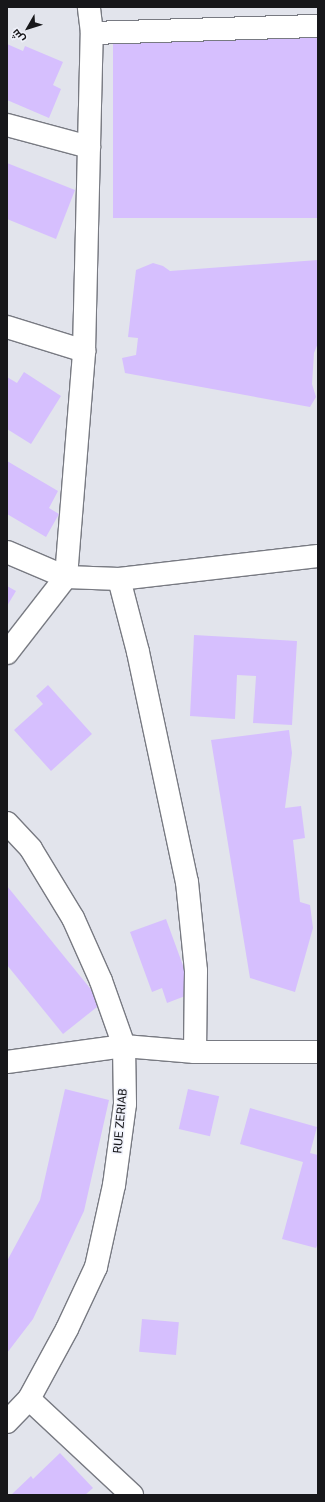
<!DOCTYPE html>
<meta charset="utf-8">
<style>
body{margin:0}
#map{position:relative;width:325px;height:1502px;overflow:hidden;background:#e2e4ec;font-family:Roboto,Cairo,sans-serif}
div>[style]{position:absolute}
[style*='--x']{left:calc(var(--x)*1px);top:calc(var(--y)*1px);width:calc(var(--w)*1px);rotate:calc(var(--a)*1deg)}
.building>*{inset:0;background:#d6bffe;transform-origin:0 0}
.roads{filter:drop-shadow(1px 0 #787a82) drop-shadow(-1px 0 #787a82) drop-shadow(0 1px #787a82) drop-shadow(0 -1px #787a82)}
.street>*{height:22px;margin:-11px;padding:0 11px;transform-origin:11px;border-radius:11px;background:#fff}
span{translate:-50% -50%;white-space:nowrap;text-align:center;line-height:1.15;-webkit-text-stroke:3px #eff1fa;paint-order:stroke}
.street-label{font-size:12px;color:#17171a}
.frame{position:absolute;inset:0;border:8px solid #17171a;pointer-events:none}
.north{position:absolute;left:8px;top:8px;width:40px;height:40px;-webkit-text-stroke:3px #eff1fa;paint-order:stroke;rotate:231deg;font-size:11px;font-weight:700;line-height:16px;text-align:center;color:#17171a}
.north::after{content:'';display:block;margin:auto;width:14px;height:18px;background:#17171a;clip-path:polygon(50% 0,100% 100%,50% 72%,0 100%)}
</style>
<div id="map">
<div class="building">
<i style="left:318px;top:34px;width:184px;height:205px;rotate:90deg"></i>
<i style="clip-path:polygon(7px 44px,23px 51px,25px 46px,63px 62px,53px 85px,61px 89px,49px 118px,7px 100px)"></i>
<i style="clip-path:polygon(7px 163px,75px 190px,56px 239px,7px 219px)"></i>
<i style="clip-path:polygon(318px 260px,318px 343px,314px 353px,312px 384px,316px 397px,310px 407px,125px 373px,122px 358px,136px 355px,138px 338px,128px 337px,136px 270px,153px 263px,163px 266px,170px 271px)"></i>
<i style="clip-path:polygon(24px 372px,61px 396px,31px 444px,7px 429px,7px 377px,17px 383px)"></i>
<i style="clip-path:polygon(7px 461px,58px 491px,49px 508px,59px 514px,46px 537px,7px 514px)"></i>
<i style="clip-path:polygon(7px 586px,16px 591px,7px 606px)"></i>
<i style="clip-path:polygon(194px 635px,297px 641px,292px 725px,253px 723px,256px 676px,237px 675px,235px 719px,190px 716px)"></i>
<i style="clip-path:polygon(48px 685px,92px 734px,51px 771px,14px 730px,43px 704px,36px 696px)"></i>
<i style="clip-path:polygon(289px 730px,292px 753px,285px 808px,301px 806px,305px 838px,293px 840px,300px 902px,310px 905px,313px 928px,295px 992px,250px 978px,211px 740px)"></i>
<i style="clip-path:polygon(7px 886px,102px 1003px,63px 1034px,7px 965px)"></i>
<i style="clip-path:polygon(166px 919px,193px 993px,167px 1003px,162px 988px,152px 992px,130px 932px)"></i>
<i style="clip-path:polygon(65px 1089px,109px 1100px,84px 1211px,33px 1319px,7px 1353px,7px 1261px,40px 1200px)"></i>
<i style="left:188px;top:1089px;width:32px;height:41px;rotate:13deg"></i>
<i style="clip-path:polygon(250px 1108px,317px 1127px,310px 1153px,318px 1155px,318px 1243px,316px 1248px,282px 1239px,303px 1162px,240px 1144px)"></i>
<i style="left:142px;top:1319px;width:37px;height:33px;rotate:5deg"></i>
<i style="clip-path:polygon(60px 1453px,93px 1488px,85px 1495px,11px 1495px,31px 1476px,33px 1479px)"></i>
</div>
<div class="roads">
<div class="street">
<i style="--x:92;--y:33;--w:226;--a:-1.8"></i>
<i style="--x:7;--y:125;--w:85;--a:15"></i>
<i style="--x:7;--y:327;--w:81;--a:17.3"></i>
<i style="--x:7;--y:552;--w:64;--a:23"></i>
<i style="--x:66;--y:577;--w:53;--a:2.2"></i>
<i style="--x:119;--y:579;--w:200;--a:-6.6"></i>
<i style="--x:119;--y:579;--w:75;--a:75.4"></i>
<i style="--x:138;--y:652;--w:235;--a:78"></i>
<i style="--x:187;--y:882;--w:89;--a:84.2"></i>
<i style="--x:196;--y:971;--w:81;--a:90.7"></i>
<i style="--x:7;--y:653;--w:96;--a:-52.2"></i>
<i style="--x:66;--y:577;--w:227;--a:-85.4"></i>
<i style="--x:84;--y:351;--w:318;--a:-88.6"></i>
<i style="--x:92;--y:33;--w:26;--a:-97"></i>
<i style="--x:7;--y:823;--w:35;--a:47"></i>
<i style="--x:31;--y:849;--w:81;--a:58.7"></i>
<i style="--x:73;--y:918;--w:69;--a:66"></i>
<i style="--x:101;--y:981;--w:69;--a:70.5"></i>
<i style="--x:124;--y:1046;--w:58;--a:89"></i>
<i style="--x:125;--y:1104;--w:82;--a:97.7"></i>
<i style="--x:114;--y:1185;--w:84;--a:102.4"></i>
<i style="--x:96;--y:1267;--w:68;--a:115.1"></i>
<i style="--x:67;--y:1329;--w:80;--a:118.5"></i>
<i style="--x:29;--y:1399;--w:32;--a:134"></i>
<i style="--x:7;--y:1062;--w:118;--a:-7.8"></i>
<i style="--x:124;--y:1046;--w:71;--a:4.8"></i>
<i style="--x:195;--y:1052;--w:123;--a:0"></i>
<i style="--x:29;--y:1399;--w:141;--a:43"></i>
</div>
</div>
<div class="street-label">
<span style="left:121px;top:1121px;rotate:-85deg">RUE ZERIAB</span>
</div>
<div class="frame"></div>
<div class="north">ش</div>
</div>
